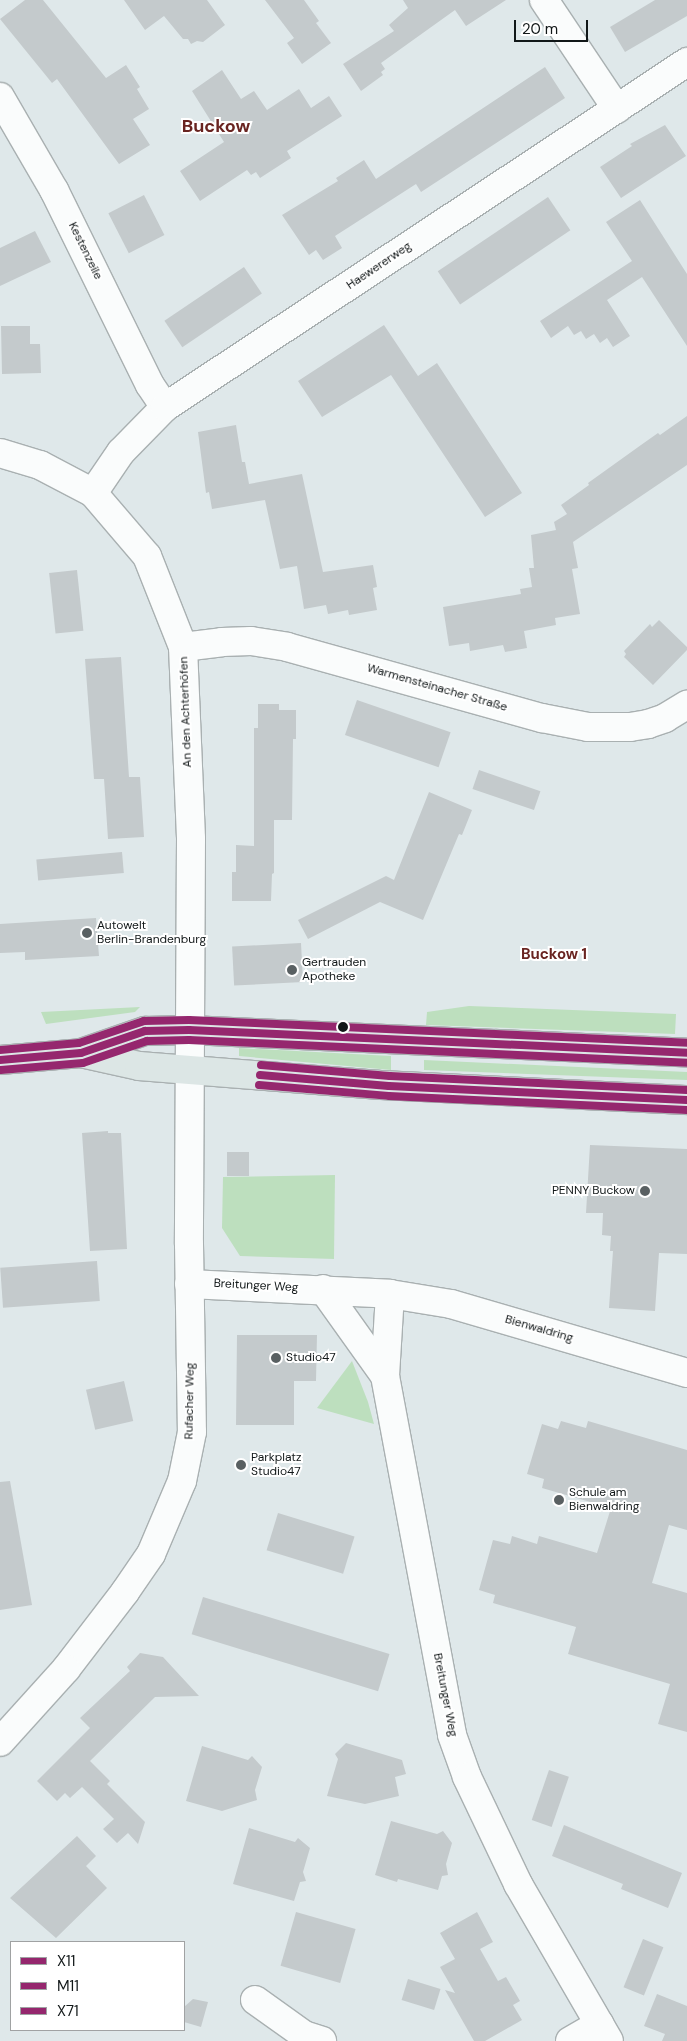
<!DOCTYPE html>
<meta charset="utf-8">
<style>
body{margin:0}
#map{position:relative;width:687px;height:2041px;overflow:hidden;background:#dfe8ea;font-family:"DM Sans",sans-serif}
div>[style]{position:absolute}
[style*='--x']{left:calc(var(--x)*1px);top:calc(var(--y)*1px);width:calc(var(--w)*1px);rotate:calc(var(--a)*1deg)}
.green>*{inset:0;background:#bddfbe}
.building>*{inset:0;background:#c4cacc;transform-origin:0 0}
.roads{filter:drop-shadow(1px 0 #a9b0b1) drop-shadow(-1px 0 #a9b0b1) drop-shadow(0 1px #a9b0b1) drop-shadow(0 -1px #a9b0b1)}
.minor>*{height:28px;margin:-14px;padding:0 14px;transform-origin:14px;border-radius:14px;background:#fafcfc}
.major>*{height:28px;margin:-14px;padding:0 14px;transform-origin:14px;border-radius:14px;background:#dce6e5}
.bus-1>*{height:8px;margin:-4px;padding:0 4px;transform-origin:4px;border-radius:4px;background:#95276e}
.bus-2>*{height:8px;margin:-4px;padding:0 4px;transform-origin:4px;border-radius:4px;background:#95276e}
.bus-3>*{height:8px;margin:-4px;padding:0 4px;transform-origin:4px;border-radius:4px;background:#95276e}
.dots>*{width:14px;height:14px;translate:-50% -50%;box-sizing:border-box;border:2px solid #fff;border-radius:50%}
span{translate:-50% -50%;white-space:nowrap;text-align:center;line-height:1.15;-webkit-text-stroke:4px #fff;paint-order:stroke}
.street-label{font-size:12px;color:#111718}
.poi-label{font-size:12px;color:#111718}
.left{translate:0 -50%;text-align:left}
.right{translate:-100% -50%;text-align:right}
.quarter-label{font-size:15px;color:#692421;font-weight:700}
.district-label{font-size:18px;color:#692421;font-weight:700}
.legend{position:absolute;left:10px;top:1941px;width:175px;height:90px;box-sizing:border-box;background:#fff;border:1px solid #a0a2a3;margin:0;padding:6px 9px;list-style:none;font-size:15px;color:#111718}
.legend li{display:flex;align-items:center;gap:10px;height:25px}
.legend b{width:25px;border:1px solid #a0a2a3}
.scale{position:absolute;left:514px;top:20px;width:74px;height:22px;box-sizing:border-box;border:2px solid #111718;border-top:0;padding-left:6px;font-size:15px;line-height:18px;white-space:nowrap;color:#111718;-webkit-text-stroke:4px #fff;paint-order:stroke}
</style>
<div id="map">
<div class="green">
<i style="clip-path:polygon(469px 1006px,676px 1014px,675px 1034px,426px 1025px,427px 1012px)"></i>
<i style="clip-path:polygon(140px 1007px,135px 1012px,46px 1024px,41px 1012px)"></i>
<i style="clip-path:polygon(239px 1048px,391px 1056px,391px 1070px,239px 1056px)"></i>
<i style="clip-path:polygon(424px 1060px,687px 1072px,687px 1080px,424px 1070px)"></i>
<i style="clip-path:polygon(335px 1175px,334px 1259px,240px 1256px,222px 1228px,223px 1177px)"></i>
<i style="clip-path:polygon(352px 1361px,368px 1402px,374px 1424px,317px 1408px)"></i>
</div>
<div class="building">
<i style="clip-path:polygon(25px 0,43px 0,106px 78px,126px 65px,140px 87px,137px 89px,149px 109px,133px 119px,150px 145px,119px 164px,57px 79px,52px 83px,0 19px)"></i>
<i style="clip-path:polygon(124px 0,207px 0,225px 25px,203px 42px,197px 41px,191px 44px,188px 39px,183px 39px,164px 16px,145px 30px)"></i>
<i style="clip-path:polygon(265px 0,304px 0,319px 21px,316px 23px,331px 43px,302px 64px,287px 43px,294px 38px)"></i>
<i style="clip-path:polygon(403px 0,506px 0,466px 26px,455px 10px,381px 63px,385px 69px,381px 72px,383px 75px,361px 91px,343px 64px,394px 31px,389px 25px,408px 8px)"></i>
<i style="clip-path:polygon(655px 0,687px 0,687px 16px,625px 52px,610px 27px)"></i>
<i style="clip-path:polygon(545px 67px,565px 98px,421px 192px,416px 184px,335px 236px,342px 248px,323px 260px,316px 250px,309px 255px,282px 215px,338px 181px,336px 178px,364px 160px,376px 179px)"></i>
<i style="clip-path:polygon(222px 70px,241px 99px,254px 91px,267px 110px,299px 89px,311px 108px,329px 96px,342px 116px,287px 151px,291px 158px,260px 178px,256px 172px,251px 175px,247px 170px,200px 201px,180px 171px,224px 142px,192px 91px)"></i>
<i style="clip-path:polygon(665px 125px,686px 156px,621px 198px,600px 167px,632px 146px,630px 144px)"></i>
<i style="left:144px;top:195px;width:45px;height:40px;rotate:63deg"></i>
<i style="left:548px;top:197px;width:40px;height:133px;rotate:56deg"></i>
<i style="clip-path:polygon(640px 200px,687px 274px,687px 346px,642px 277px,607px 300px,630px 336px,613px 347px,607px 338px,600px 343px,594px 334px,586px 339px,581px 331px,574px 335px,568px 326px,551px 338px,540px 321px,632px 261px,606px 222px)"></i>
<i style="clip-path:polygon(35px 231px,51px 262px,0 286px,0 248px)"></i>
<i style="left:244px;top:267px;width:32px;height:96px;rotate:56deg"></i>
<i style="clip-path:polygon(384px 325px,418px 376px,437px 363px,522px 493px,485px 517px,391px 375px,322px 417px,298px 381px)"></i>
<i style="clip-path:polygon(1px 326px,30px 326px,30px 344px,40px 344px,41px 373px,2px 374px)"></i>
<i style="clip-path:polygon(687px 416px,687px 465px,573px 542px,578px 568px,572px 569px,580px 614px,555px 618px,556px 625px,524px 631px,527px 648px,505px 652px,503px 645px,470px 651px,469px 643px,449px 646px,443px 607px,521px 594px,520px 589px,532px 587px,529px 568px,534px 568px,531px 535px,556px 530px,554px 522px,567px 514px,561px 505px,589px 485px,588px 483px,641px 445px,658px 433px,660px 435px)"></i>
<i style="clip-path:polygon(236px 425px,242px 462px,245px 462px,249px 484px,302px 474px,323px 572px,373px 565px,377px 587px,373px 588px,377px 610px,349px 615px,348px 610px,328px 614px,326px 605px,304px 609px,297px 566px,280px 569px,265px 500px,212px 509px,209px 492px,206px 493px,198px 432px)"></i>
<i style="left:77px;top:570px;width:61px;height:28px;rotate:84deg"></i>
<i style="clip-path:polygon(659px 620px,687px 647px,687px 650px,653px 685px,624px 657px,626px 654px,624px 651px,650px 624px,652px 627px)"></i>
<i style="clip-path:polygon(121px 657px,129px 777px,140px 777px,144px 837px,108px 839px,104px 779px,94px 779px,85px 659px)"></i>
<i style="left:357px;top:700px;width:99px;height:37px;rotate:19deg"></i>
<i style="clip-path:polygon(258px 704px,279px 704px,279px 710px,296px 710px,296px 739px,293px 739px,292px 820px,274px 820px,274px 873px,272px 874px,271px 901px,232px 901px,232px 872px,236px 872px,236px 845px,254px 846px,254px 728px,258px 728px)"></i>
<i style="left:479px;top:770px;width:65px;height:20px;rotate:19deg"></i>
<i style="clip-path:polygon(429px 792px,472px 810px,462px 835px,459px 834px,423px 920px,380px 902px,308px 939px,298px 920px,386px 876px,394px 880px)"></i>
<i style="left:122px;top:852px;width:21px;height:86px;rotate:85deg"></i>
<i style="clip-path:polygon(96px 918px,99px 956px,25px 960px,25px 952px,0 953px,0 924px)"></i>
<i style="left:301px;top:943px;width:39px;height:69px;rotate:87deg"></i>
<i style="clip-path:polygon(108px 1131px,108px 1133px,121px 1133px,127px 1249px,90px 1251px,82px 1133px)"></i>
<i style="clip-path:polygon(590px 1145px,687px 1149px,687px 1254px,659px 1253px,655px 1311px,609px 1308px,613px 1251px,610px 1251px,611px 1236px,602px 1235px,603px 1213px,586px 1213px)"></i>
<i style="left:227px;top:1152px;width:22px;height:24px"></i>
<i style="left:97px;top:1261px;width:40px;height:97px;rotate:86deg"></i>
<i style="clip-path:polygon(237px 1335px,317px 1335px,316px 1381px,294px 1381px,294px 1425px,236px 1425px)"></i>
<i style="left:124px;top:1381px;width:41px;height:39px;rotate:77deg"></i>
<i style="clip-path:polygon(561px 1421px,586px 1428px,588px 1421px,687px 1450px,687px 1530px,669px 1525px,652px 1583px,687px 1593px,687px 1732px,658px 1724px,670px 1684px,568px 1654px,576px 1627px,493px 1603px,495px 1595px,479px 1590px,493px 1540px,510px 1544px,512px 1536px,537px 1544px,539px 1536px,597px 1553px,611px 1508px,542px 1488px,544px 1479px,527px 1474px,542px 1424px,558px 1429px)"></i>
<i style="clip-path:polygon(10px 1481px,32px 1605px,0 1610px,0 1482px)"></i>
<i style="left:278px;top:1513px;width:80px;height:39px;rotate:17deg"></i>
<i style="left:203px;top:1597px;width:195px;height:39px;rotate:17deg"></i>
<i style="clip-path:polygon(140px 1653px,163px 1657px,199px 1696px,155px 1697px,90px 1761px,110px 1781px,107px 1784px,145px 1822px,138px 1844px,128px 1833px,117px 1843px,103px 1829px,114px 1819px,82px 1787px,70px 1798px,65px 1793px,57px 1801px,37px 1781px,90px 1728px,80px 1718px,130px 1671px,127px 1667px)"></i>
<i style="clip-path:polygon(346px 1743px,402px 1760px,406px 1774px,395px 1777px,399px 1796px,365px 1804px,327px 1796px,338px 1759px,335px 1754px)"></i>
<i style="clip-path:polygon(202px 1746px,248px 1760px,252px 1756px,262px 1767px,255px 1790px,257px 1800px,222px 1811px,186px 1801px)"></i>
<i style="left:549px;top:1770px;width:21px;height:53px;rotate:19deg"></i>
<i style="clip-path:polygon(391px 1821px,437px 1834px,443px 1831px,452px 1843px,446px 1864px,448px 1875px,442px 1876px,438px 1890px,398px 1879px,397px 1882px,375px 1875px)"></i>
<i style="clip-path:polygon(564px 1825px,682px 1873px,668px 1908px,621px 1889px,623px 1884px,552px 1856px)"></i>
<i style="clip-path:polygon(249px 1828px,295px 1842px,298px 1838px,310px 1848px,303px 1872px,306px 1881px,300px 1882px,294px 1901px,233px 1884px)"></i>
<i style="clip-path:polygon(77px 1836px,96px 1856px,86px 1866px,107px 1888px,56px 1938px,10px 1898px)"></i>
<i style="left:296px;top:1912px;width:62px;height:56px;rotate:16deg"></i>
<i style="clip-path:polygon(477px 1912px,493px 1942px,480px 1949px,498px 1981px,506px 1977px,520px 2001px,513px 2005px,522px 2020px,485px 2041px,474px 2041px,445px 1990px,455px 1993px,440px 1967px,455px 1959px,440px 1933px)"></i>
<i style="left:643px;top:1939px;width:22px;height:52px;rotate:22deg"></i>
<i style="left:408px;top:1979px;width:34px;height:22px;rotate:17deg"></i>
<i style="clip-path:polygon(657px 1994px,687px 2006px,687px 2041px,662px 2041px,665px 2034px,644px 2026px)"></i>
<i style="clip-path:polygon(193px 1999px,208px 2002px,201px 2027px,184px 2022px,184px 2007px)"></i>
</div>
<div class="roads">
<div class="minor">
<i style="--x:544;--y:0;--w:131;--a:56.2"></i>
<i style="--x:0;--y:97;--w:108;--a:59.9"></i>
<i style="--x:54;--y:190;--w:217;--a:63.8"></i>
<i style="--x:150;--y:385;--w:27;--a:56"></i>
<i style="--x:0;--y:453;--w:42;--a:16.7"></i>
<i style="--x:40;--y:465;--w:60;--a:27.8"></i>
<i style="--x:93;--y:493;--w:83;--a:49.4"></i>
<i style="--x:147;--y:556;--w:98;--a:68.4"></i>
<i style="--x:183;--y:647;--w:192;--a:87.6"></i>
<i style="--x:191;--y:839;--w:405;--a:90.3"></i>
<i style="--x:189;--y:1244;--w:188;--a:89.1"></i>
<i style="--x:192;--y:1432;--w:50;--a:101.5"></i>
<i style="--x:182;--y:1481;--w:79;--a:113"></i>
<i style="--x:151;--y:1554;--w:46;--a:124.4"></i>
<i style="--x:125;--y:1592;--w:97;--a:127.5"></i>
<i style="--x:66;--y:1669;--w:98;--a:132.1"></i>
<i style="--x:93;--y:493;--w:50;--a:-55.7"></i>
<i style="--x:121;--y:452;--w:63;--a:-45.6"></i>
<i style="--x:165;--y:407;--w:626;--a:-33.46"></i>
<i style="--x:183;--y:647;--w:39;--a:-7"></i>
<i style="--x:222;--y:642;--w:29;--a:-2"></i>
<i style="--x:251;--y:641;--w:36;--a:9"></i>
<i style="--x:287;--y:647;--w:265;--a:15.6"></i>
<i style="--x:542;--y:718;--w:47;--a:11.1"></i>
<i style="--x:588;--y:727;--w:42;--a:0"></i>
<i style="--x:630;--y:727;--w:18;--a:-9"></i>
<i style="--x:648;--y:724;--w:18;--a:-19"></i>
<i style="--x:665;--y:718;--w:26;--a:-31"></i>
<i style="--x:189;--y:1284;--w:201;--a:2.8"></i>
<i style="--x:390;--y:1294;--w:62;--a:9.3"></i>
<i style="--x:451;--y:1304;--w:246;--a:16.3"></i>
<i style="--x:323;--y:1289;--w:107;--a:54.5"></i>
<i style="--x:390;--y:1294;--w:82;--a:93.5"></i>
<i style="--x:385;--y:1376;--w:365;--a:79.4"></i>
<i style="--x:452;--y:1735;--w:45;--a:70.3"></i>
<i style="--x:467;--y:1777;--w:119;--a:64.5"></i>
<i style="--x:518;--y:1884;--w:181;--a:59.9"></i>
<i style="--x:255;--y:2000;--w:60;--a:35.5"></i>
<i style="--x:304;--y:2035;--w:19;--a:18"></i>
<i style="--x:570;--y:2041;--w:34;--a:-30"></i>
</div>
<div class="major">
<i style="--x:81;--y:1053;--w:59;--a:12.6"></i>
<i style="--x:139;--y:1066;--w:242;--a:4.5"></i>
<i style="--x:380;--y:1085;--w:307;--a:2.8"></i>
<i style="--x:0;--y:1060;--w:81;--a:-4.9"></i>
<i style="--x:81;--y:1053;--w:68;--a:-19"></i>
<i style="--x:145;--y:1031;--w:44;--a:-1.3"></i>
<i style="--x:189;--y:1030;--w:499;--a:2.6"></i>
</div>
</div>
<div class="bus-1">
<i style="--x:0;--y:1060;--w:81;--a:-4.9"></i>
<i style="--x:81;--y:1053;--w:68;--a:-19"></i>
<i style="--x:145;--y:1031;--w:44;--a:-1.3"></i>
<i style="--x:189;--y:1030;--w:499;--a:2.6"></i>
<i style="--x:260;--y:1075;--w:129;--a:4.9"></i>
<i style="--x:389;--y:1086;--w:298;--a:2.7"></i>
</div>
<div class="bus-2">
<i style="--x:1;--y:1070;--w:82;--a:-4.9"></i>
<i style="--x:83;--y:1063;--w:68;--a:-19"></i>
<i style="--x:147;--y:1041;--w:42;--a:-1.4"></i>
<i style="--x:189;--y:1040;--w:499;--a:2.6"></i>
<i style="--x:259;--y:1085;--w:130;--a:4.8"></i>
<i style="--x:389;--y:1096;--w:298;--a:2.7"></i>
</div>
<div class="bus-3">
<i style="--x:0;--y:1050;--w:79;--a:-5.1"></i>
<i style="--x:79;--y:1043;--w:69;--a:-18.7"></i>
<i style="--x:144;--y:1021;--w:45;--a:-1.3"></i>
<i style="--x:189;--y:1020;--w:499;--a:2.6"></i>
<i style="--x:261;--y:1065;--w:129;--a:4.9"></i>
<i style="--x:390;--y:1076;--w:297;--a:2.7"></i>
</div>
<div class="dots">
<i style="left:87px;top:933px;background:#596062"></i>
<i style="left:292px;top:970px;background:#596062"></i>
<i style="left:343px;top:1027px;background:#111718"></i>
<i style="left:645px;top:1191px;background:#596062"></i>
<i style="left:276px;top:1358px;background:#596062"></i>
<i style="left:241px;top:1465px;background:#596062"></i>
<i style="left:559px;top:1500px;background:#596062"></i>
</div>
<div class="street-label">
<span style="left:85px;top:251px;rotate:64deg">Kestenzeile</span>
<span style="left:379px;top:266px;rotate:-34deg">Haewererweg</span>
<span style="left:437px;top:688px;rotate:16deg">Warmensteinacher Straße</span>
<span style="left:186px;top:712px;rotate:-92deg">An den Achterhöfen</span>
<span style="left:256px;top:1286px;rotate:3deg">Breitunger Weg</span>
<span style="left:539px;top:1329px;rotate:16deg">Bienwaldring</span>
<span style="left:190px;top:1401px;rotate:-89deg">Rufacher Weg</span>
<span style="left:445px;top:1695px;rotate:79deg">Breitunger Weg</span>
</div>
<div class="poi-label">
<span class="left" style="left:97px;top:933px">Autowelt<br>Berlin-Brandenburg</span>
<span class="left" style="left:302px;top:970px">Gertrauden<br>Apotheke</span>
<span class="right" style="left:635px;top:1191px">PENNY Buckow</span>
<span class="left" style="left:286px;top:1358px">Studio47</span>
<span class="left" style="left:251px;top:1465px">Parkplatz<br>Studio47</span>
<span class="left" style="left:569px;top:1500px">Schule am<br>Bienwaldring</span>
</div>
<div class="quarter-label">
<span style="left:554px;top:955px">Buckow 1</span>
</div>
<div class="district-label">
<span style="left:216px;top:126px">Buckow</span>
</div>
<ul class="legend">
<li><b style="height:6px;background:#95276e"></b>X11</li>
<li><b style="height:6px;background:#95276e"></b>M11</li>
<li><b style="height:6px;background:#95276e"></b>X71</li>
</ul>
<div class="scale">20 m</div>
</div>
